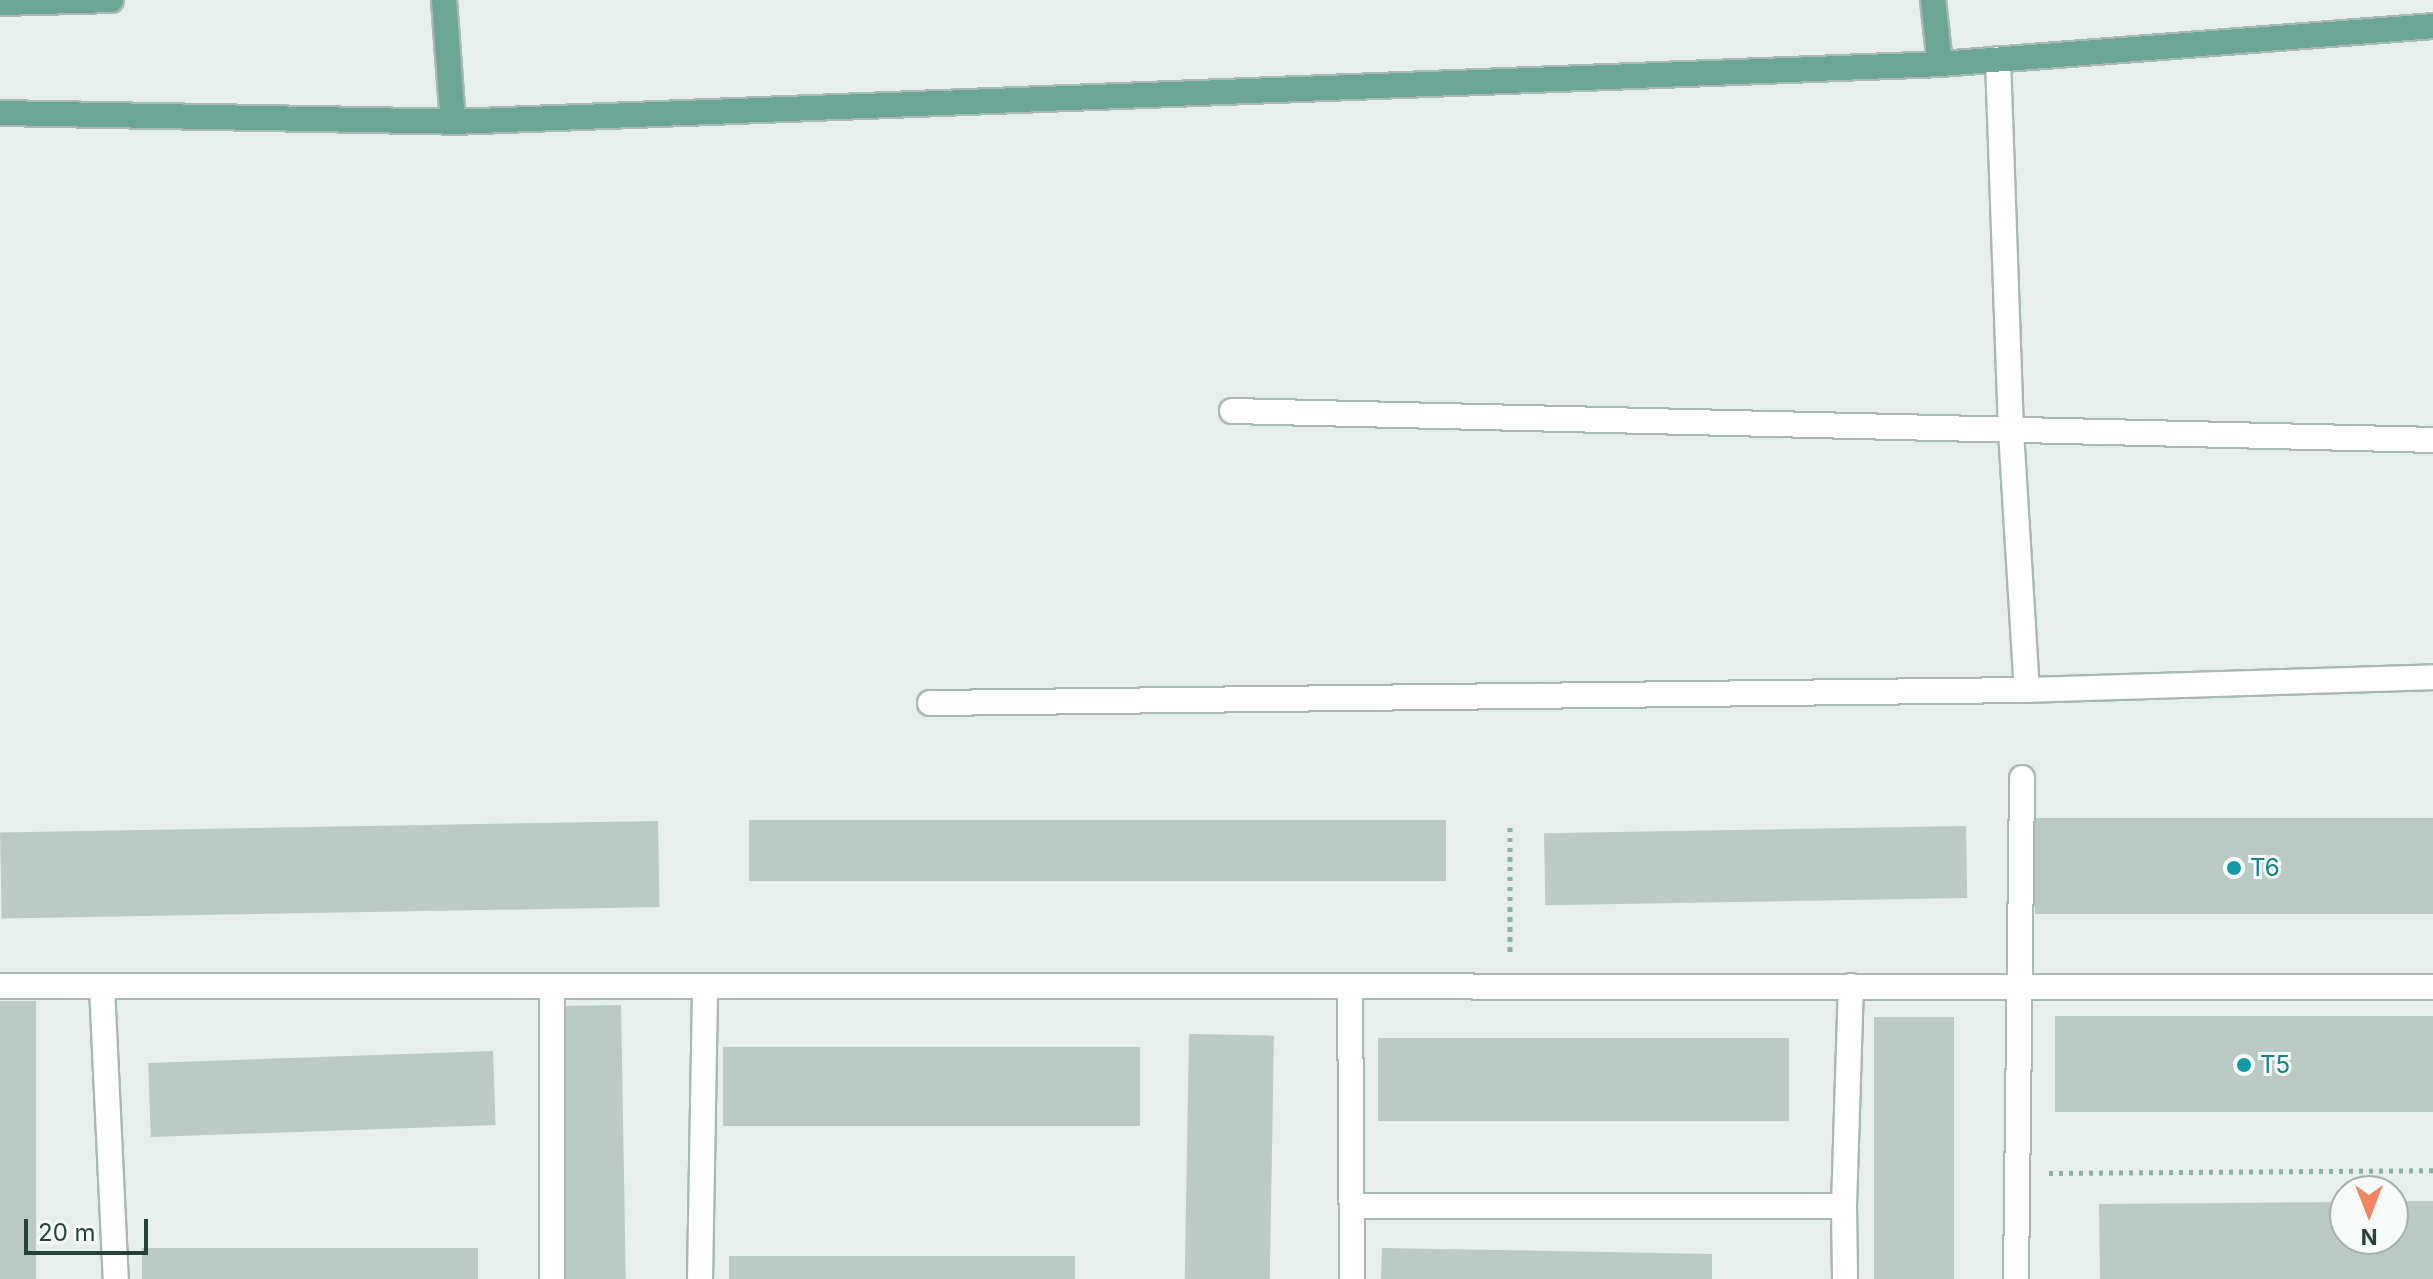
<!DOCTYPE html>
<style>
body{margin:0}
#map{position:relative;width:2433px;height:1279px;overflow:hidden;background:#e6efeb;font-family:Inter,sans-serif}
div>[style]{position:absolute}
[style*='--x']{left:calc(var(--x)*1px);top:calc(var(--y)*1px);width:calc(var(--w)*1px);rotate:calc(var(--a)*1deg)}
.building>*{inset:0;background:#bbcac4;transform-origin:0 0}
.path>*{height:5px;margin-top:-2.5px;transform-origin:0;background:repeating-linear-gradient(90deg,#86b3a5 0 4px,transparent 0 10px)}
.roads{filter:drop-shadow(2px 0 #a8b8b2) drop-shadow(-2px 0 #a8b8b2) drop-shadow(0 2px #a8b8b2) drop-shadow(0 -2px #a8b8b2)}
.minor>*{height:24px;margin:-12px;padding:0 12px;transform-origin:12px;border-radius:12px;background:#fff}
.major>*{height:24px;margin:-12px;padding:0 12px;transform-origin:12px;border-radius:12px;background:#6aa596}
.dots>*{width:22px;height:22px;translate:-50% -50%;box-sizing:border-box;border:4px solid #f7fbf9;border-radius:50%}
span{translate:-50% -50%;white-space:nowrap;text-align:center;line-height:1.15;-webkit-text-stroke:6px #f7fbf9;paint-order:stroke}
.culture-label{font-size:24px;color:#0d838f}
.left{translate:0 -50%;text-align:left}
.north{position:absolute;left:2329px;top:1175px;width:80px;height:80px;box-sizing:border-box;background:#f7fbf9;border:2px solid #a3b1ad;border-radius:50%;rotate:180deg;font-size:22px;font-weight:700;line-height:32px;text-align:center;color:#24423a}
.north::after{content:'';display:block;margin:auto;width:28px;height:36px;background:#f4845f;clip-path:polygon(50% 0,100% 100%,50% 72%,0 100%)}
.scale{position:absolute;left:24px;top:1219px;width:124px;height:36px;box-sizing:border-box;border:4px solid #24423a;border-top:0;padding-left:10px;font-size:24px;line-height:28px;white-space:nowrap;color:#24423a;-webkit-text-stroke:6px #f7fbf9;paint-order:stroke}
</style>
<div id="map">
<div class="building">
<i style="left:2433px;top:818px;width:96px;height:398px;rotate:90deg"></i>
<i style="left:1446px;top:820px;width:61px;height:697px;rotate:90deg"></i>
<i style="left:658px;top:821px;width:86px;height:658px;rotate:89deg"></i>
<i style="left:1966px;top:826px;width:72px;height:422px;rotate:89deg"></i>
<i style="left:0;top:1001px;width:36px;height:278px"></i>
<i style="left:621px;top:1005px;width:274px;height:62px;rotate:89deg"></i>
<i style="left:2433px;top:1016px;width:96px;height:378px;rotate:90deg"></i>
<i style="left:1874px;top:1017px;width:80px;height:262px"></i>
<i style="left:1189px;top:1034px;width:85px;height:245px;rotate:1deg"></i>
<i style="left:1378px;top:1038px;width:411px;height:83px"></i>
<i style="left:723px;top:1047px;width:417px;height:79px"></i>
<i style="left:493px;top:1051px;width:74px;height:345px;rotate:88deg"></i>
<i style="clip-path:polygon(2393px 1201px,2433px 1201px,2433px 1279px,2100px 1279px,2099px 1204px,2345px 1202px,2345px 1239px,2393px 1239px)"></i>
<i style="left:142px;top:1248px;width:336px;height:31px"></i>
<i style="clip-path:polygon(1382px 1248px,1712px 1254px,1712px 1279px,1381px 1279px)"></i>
<i style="left:729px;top:1256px;width:346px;height:23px"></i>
</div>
<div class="path">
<i style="--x:1510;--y:827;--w:127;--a:90"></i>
<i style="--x:2049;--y:1173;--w:384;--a:-0.4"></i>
</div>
<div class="roads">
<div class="minor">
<i style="--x:1998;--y:59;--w:372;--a:88"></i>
<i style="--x:2011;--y:431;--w:259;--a:86.5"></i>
<i style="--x:1232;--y:411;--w:1201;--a:1.38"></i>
<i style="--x:930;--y:703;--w:1097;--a:-0.68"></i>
<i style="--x:2027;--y:690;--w:406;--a:-1.8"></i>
<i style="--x:0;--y:986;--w:2433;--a:0.02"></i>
<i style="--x:1350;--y:986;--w:293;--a:89.6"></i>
<i style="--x:102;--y:987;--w:292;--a:87.3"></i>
<i style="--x:1352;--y:1206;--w:492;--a:0"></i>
<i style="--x:1844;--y:1206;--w:73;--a:89.2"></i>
<i style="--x:1844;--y:1206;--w:220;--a:-88.2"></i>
<i style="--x:552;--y:1279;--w:290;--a:-90"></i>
<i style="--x:700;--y:1279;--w:291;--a:-89"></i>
<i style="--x:2016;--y:1279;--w:501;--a:-89.31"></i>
</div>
<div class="major">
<i style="--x:444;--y:0;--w:122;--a:85.8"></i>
<i style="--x:1933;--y:0;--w:64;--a:83.8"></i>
<i style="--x:0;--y:3;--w:111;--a:-1.5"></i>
<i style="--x:0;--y:113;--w:453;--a:1.1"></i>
<i style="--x:453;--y:122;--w:1488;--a:-2.23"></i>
<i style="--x:1940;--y:64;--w:494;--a:-4.4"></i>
</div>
</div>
<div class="dots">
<i style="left:2234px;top:868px;background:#0f9aa8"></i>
<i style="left:2244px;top:1065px;background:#0f9aa8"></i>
</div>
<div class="culture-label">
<span class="left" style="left:2250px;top:868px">T6</span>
<span class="left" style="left:2260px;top:1065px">T5</span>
</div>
<div class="north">N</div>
<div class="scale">20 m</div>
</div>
